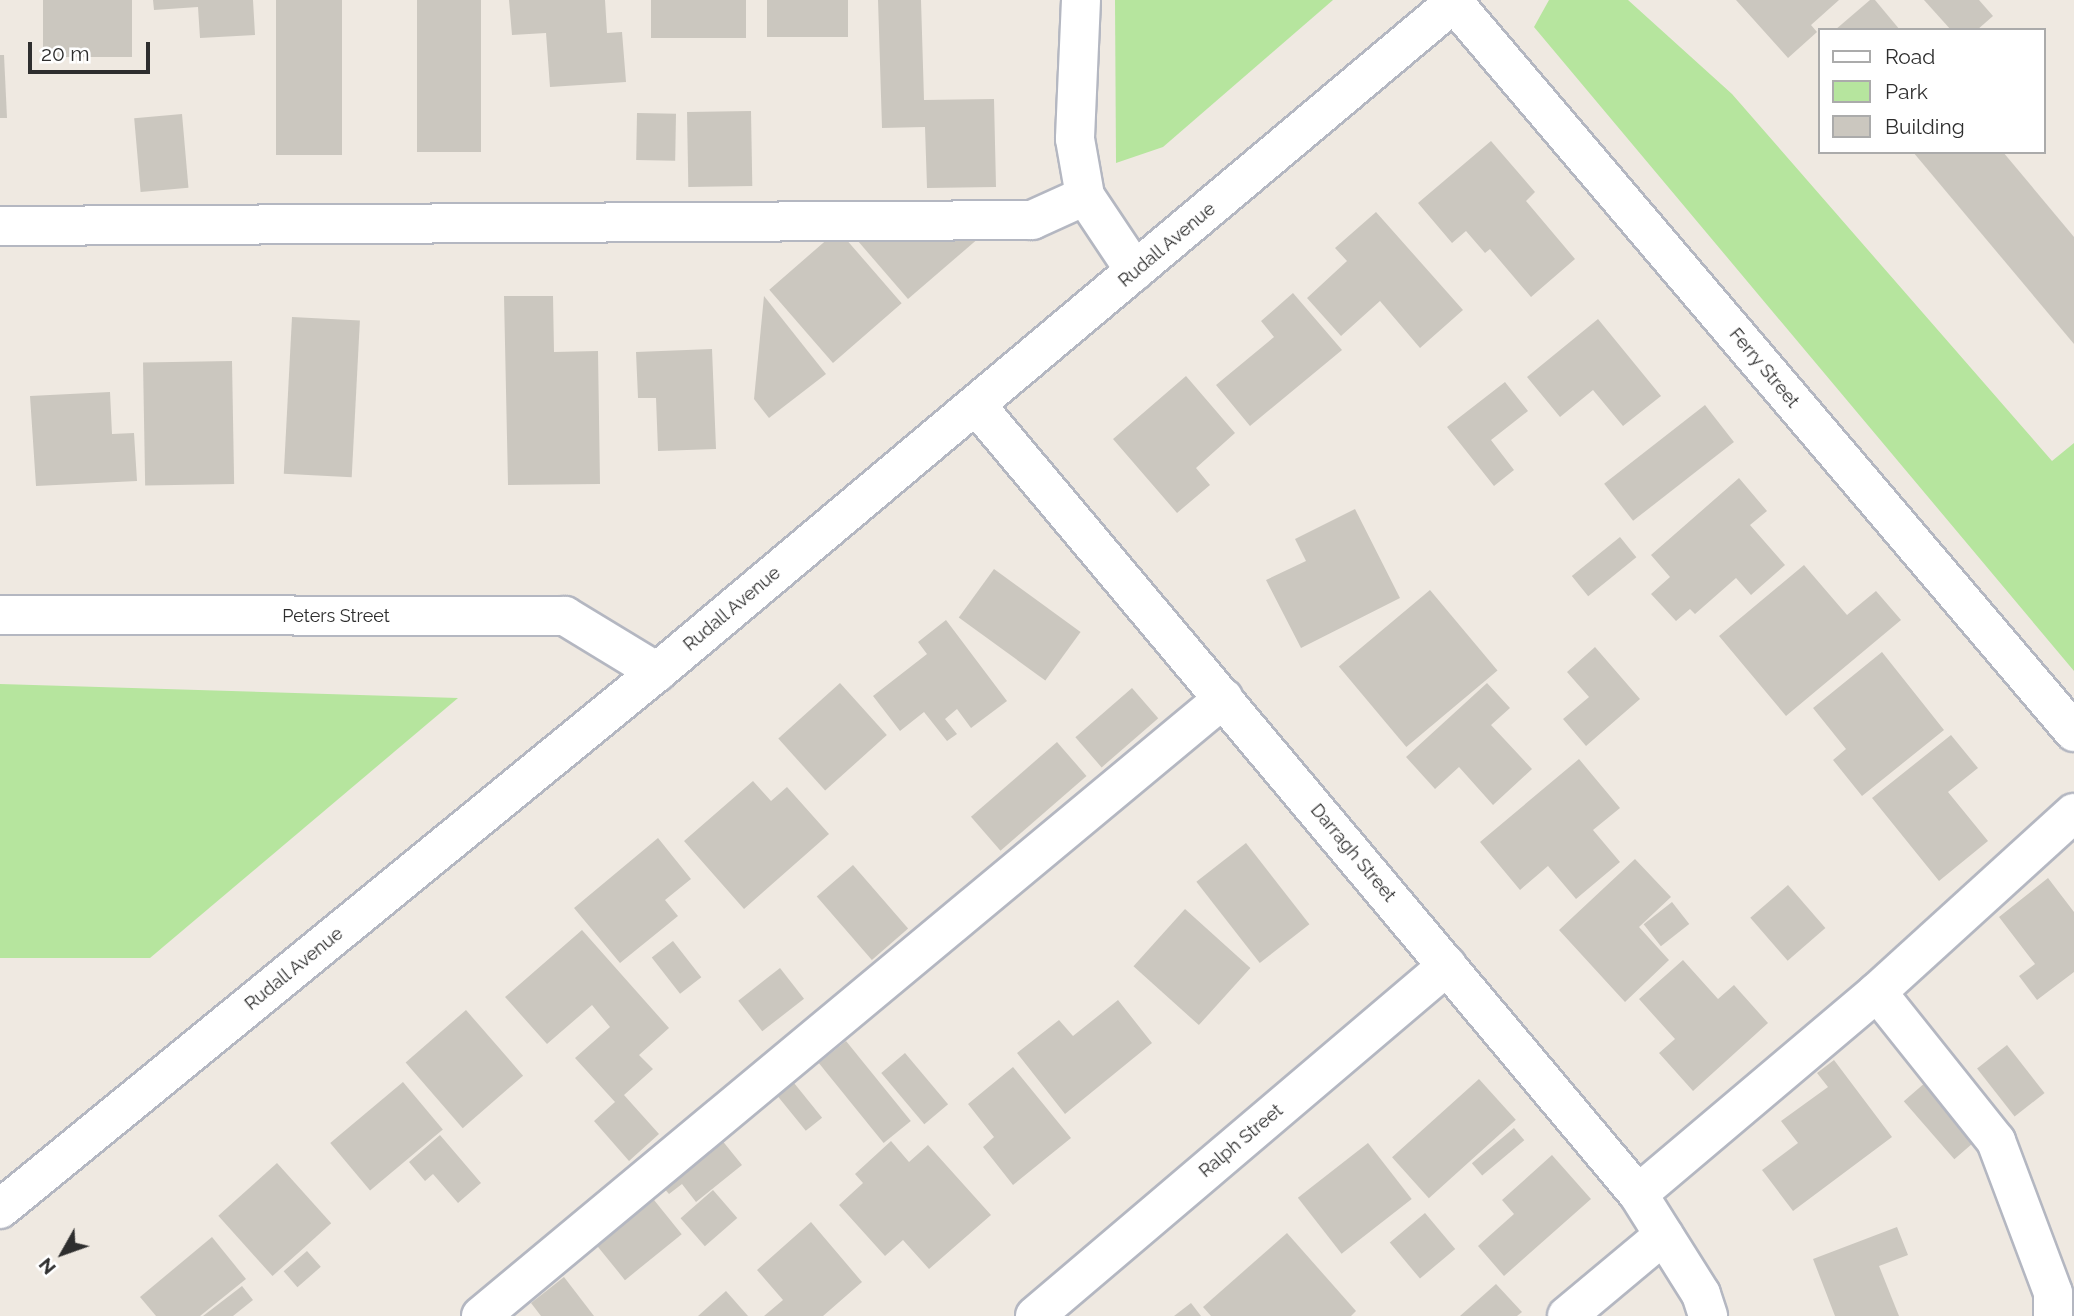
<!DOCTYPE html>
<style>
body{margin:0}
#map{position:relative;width:2074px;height:1316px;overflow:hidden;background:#efe9e1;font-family:Raleway,sans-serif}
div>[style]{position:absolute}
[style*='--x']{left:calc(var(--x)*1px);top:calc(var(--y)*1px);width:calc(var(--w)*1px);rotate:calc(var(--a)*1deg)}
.green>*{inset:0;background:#b6e59e}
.building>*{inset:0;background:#cbc7bf;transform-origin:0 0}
.roads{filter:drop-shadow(2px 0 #b4b7c1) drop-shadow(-2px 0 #b4b7c1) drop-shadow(0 2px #b4b7c1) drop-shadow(0 -2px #b4b7c1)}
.minor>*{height:38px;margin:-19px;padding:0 19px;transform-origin:19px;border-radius:19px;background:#fff}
span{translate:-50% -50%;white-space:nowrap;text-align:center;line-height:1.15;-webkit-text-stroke:5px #fff;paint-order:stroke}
.street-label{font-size:18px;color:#2e2e2e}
.legend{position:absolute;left:1818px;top:28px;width:228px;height:126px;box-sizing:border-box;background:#fff;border:2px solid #ababab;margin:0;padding:9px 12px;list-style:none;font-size:21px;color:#2e2e2e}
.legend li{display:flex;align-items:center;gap:14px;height:35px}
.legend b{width:35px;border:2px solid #ababab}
.north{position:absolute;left:28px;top:1218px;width:70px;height:70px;-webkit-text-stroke:5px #fff;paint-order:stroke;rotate:230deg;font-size:19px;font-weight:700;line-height:28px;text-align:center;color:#2e2e2e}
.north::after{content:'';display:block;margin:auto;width:24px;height:32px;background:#2e2e2e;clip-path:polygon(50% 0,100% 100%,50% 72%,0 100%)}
.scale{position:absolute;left:28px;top:42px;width:122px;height:32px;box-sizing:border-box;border:4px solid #2e2e2e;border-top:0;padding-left:9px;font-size:21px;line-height:24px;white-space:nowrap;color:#2e2e2e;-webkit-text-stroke:5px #fff;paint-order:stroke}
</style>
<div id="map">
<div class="green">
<i style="clip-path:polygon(1115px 0,1333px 0,1163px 147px,1116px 163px)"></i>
<i style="clip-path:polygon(1549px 0,1628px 0,1732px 94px,2052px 461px,2074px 443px,2074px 671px,1534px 27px)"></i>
<i style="clip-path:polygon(0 684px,458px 698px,150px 958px,0 958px)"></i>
</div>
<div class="building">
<i style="left:43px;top:0;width:89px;height:57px"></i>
<i style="clip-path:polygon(153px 0,253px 0,255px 35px,200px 38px,198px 7px,154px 10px)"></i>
<i style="left:276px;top:0;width:66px;height:155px"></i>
<i style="left:417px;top:0;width:64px;height:152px"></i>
<i style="clip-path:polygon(509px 0,605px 0,607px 33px,622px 32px,626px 82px,550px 87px,546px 33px,512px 35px)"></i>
<i style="left:651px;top:0;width:95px;height:38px"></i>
<i style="left:767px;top:0;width:81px;height:37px"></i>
<i style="clip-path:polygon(878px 0,921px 0,924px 100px,994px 99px,996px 187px,927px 188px,925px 127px,882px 128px)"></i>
<i style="clip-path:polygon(1736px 0,1839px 0,1811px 25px,1817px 32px,1788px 58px)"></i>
<i style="clip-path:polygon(1870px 0,1875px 0,1900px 30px,1835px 30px)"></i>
<i style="clip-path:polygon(1924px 0,1979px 0,1993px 16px,1977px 30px,1951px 30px)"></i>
<i style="clip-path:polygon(0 55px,4px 55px,7px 118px,0 118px)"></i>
<i style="left:751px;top:111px;width:75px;height:64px;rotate:89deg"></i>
<i style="left:637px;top:113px;width:39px;height:47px;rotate:1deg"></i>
<i style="left:182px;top:114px;width:74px;height:48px;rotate:85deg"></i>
<i style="clip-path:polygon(1491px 141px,1535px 192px,1526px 201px,1575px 259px,1531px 297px,1490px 249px,1485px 253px,1466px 231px,1452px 243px,1418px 203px)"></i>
<i style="clip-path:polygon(1913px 152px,2003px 152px,2074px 237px,2074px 344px)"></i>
<i style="clip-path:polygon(1376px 212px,1463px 310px,1420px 348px,1380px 301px,1341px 336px,1307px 298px,1347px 261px,1335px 248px)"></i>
<i style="left:838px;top:230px;width:97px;height:91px;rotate:49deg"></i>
<i style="clip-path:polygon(987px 231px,908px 299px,851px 233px)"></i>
<i style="clip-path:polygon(1293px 293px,1342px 350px,1250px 426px,1216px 385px,1274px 337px,1261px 321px)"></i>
<i style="clip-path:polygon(504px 296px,553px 296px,554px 352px,598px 351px,600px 484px,508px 485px)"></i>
<i style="clip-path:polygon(764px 296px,826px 374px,769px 418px,754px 399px)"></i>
<i style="left:292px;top:317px;width:68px;height:157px;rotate:3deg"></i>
<i style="clip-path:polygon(1598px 319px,1661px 396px,1623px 426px,1593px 390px,1560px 417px,1527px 377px)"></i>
<i style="clip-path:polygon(712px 349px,716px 449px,658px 451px,656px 398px,638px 398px,636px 352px)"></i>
<i style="left:232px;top:361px;width:123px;height:89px;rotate:89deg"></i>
<i style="clip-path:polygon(1186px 376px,1235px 433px,1196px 468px,1210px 485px,1177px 513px,1113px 439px)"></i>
<i style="clip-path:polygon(1505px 382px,1528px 411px,1491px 440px,1514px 470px,1494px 486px,1447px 427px)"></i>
<i style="clip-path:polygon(110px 392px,112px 434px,134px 433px,137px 481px,36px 486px,30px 396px)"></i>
<i style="left:1705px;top:405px;width:47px;height:128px;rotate:52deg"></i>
<i style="clip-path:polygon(1739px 478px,1767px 511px,1750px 525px,1785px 565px,1751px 595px,1736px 578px,1695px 614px,1690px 609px,1676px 621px,1651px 594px,1670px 577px,1651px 555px)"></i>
<i style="clip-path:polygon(1355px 509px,1400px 598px,1301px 648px,1266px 580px,1306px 561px,1295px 539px)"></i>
<i style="left:1620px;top:537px;width:26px;height:62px;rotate:51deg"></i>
<i style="clip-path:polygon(1804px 565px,1847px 615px,1876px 591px,1901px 620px,1786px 716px,1719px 636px)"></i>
<i style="left:994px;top:569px;width:107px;height:60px;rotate:36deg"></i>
<i style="left:1430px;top:590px;width:105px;height:119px;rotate:50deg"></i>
<i style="clip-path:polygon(946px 620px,1007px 701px,971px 728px,957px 709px,945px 719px,957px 734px,947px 741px,924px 712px,900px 731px,873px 696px,927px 654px,918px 642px)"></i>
<i style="clip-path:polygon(1595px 647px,1640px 699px,1586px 746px,1563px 719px,1589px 697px,1567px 672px)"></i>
<i style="clip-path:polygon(1882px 652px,1944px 730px,1862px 796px,1833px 760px,1846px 749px,1813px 708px)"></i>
<i style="left:840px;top:683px;width:70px;height:83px;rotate:48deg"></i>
<i style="clip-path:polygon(1487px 683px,1510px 708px,1491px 725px,1532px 769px,1493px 805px,1459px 767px,1435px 789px,1406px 757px)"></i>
<i style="left:1132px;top:688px;width:40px;height:75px;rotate:49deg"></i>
<i style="clip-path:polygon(1951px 735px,1978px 768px,1948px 792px,1988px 841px,1939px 881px,1872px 798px)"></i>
<i style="left:1057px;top:742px;width:45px;height:114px;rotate:49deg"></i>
<i style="clip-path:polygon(1579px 759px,1620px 808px,1593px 830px,1620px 862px,1576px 899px,1548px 866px,1520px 890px,1480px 842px)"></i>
<i style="clip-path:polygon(753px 781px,771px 801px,787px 787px,829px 834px,744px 909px,684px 841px)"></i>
<i style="clip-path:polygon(658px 838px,691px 879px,665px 900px,678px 916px,620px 963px,574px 908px)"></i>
<i style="left:1246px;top:843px;width:103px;height:63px;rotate:52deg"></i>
<i style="clip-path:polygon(1635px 859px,1671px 897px,1639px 927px,1669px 960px,1625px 1002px,1559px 930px)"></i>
<i style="left:853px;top:865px;width:84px;height:48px;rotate:49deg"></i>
<i style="clip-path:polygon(2048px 878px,2074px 912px,2074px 972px,2037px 1000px,2019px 976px,2035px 964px,1999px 917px)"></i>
<i style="left:1788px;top:885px;width:57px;height:50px;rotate:49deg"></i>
<i style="left:1672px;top:902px;width:28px;height:36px;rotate:52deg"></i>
<i style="left:1185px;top:909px;width:88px;height:77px;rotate:42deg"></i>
<i style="clip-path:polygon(582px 930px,669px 1028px,639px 1055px,653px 1069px,624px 1095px,659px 1134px,629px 1161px,594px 1121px,615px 1102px,575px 1058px,610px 1027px,592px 1005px,547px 1044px,505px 997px)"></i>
<i style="left:673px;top:941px;width:46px;height:27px;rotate:52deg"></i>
<i style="clip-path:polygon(1683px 960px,1718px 999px,1734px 985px,1768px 1023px,1693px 1091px,1659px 1053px,1675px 1039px,1639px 999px)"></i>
<i style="left:780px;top:968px;width:39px;height:53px;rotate:52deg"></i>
<i style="clip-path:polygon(1118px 1000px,1152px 1043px,1065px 1114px,1017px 1053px,1059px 1020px,1073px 1036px)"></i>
<i style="left:466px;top:1010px;width:87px;height:80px;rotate:49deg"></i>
<i style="left:846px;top:1041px;width:103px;height:35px;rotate:51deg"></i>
<i style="left:2007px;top:1045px;width:61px;height:38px;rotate:52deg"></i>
<i style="left:905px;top:1053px;width:67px;height:31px;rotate:50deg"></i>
<i style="clip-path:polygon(1834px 1060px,1892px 1137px,1793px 1211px,1762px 1170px,1798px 1143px,1781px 1121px,1828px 1087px,1817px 1073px)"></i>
<i style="clip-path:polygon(1013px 1067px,1071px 1138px,1013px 1185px,983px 1147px,994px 1137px,968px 1104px)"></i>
<i style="left:1934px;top:1075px;width:77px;height:40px;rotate:49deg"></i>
<i style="left:790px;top:1078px;width:51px;height:21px;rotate:51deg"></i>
<i style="left:1479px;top:1079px;width:55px;height:117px;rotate:48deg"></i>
<i style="left:403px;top:1082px;width:62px;height:95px;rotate:50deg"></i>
<i style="left:1514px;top:1128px;width:16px;height:55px;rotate:50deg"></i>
<i style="clip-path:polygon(440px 1135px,481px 1183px,458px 1203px,433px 1174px,425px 1181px,409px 1162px)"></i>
<i style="clip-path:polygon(721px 1139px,742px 1165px,696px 1202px,682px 1184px,669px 1194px,662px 1186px)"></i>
<i style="clip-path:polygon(891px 1141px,909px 1162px,928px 1145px,991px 1215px,929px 1269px,903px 1240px,885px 1256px,839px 1205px,863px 1183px,855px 1174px)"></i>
<i style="left:1368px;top:1143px;width:71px;height:89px;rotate:52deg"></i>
<i style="clip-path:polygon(1552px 1155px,1591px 1199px,1504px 1276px,1478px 1246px,1514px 1214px,1502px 1200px)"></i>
<i style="left:277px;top:1163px;width:81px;height:79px;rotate:48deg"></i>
<i style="left:713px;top:1190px;width:37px;height:43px;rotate:49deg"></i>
<i style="left:654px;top:1200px;width:44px;height:73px;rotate:51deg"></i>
<i style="left:1425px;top:1213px;width:47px;height:46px;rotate:50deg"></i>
<i style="clip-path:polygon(811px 1222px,862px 1282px,823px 1316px,764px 1316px,783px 1300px,757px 1270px)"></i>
<i style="clip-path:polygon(1897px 1227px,1908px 1255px,1879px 1266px,1899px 1316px,1835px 1316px,1813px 1259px)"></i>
<i style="clip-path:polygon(1287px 1233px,1356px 1311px,1351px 1316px,1211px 1316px,1203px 1307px)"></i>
<i style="clip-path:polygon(212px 1237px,246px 1279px,200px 1316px,156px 1316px,140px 1297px)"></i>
<i style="left:307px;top:1251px;width:21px;height:31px;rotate:49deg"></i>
<i style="clip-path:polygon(564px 1277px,594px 1316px,541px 1316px,531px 1303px)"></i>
<i style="clip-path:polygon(1496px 1284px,1522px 1312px,1517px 1316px,1460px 1316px)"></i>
<i style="clip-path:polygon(242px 1286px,253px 1300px,233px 1316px,203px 1316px)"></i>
<i style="clip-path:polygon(726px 1291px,748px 1316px,698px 1316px)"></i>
<i style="clip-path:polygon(1191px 1303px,1201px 1316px,1174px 1316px)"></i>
</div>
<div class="roads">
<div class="minor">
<i style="--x:1081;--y:0;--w:139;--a:92.5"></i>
<i style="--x:1075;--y:139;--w:58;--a:80"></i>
<i style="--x:1085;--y:196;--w:90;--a:56.3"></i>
<i style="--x:1454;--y:3;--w:957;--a:49.62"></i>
<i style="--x:0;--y:226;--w:1032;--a:-0.33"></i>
<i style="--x:1032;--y:220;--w:58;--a:-24.4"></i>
<i style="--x:976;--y:405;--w:1030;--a:50"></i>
<i style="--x:1638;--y:1194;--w:118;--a:57.8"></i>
<i style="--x:1701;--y:1294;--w:23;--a:72"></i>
<i style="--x:0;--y:615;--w:565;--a:0.1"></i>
<i style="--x:565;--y:616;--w:108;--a:31.3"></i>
<i style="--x:1877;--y:992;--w:191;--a:51.4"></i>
<i style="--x:1996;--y:1141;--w:162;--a:69.4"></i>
<i style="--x:2053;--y:1293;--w:23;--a:90"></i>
<i style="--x:1638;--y:1194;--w:313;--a:-40.2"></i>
<i style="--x:1877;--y:992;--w:266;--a:-42.3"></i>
<i style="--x:0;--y:1209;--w:849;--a:-39.26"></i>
<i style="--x:657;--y:672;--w:1045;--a:-40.03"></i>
<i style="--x:481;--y:1316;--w:966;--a:-39.75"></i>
<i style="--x:1035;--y:1316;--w:541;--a:-40.35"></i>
<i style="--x:1567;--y:1316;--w:126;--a:-39.9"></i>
</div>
</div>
<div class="street-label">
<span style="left:1167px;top:245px;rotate:-40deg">Rudall Avenue</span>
<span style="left:1764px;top:368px;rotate:50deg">Ferry Street</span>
<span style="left:732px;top:609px;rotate:-40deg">Rudall Avenue</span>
<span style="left:336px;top:616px">Peters Street</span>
<span style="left:1353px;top:853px;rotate:50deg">Darragh Street</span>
<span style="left:294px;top:969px;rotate:-39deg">Rudall Avenue</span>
<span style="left:1241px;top:1141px;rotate:-40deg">Ralph Street</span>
</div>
<ul class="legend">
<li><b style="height:9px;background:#fff"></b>Road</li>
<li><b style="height:19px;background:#b6e59e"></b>Park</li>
<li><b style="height:19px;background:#cbc7bf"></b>Building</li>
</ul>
<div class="north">N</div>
<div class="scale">20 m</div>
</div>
